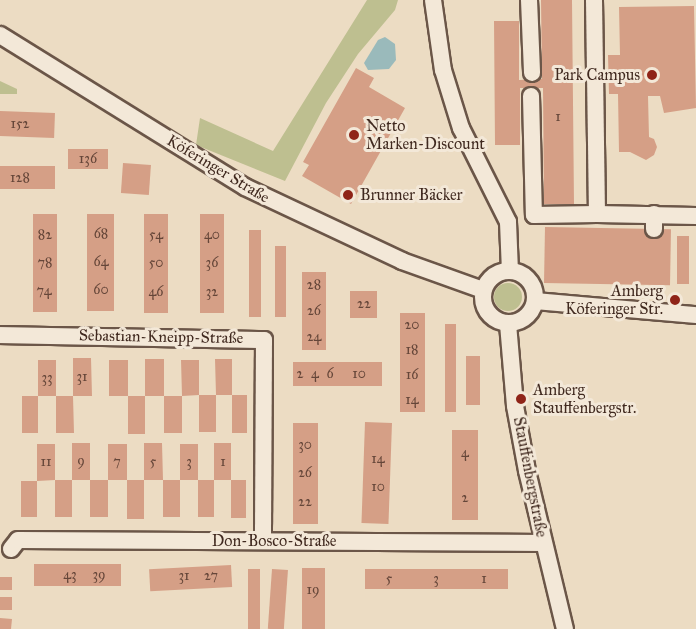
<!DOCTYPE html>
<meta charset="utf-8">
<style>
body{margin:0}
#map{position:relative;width:696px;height:629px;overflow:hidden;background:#ecdcc3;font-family:"IM FELL Great Primer",serif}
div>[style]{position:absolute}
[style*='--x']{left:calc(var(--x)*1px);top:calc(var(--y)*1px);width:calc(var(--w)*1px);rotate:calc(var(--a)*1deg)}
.green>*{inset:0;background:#bebf90}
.round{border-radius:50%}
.water>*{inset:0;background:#9ababb}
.building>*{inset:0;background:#d59f86;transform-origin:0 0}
.roads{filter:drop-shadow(2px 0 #6b5648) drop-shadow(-2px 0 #6b5648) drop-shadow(0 2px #6b5648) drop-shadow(0 -2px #6b5648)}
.minor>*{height:16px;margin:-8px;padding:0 8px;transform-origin:8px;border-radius:8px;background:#f3e8d8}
.minor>.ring{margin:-8px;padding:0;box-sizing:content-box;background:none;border:16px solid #f3e8d8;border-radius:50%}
.dots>*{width:16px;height:16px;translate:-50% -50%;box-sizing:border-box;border:3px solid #f3e8d8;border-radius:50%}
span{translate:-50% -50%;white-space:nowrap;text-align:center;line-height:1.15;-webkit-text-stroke:6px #f3e8d8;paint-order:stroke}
.number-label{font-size:14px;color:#654639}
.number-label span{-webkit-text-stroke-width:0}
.poi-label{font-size:16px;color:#40291f}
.right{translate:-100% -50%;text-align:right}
.left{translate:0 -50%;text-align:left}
.street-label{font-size:16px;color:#40291f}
</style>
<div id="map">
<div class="green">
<i style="clip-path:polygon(367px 0,398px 0,395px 10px,358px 54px,326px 103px,285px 181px,196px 145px,200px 118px,273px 151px)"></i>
<i style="clip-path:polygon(0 81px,17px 89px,17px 94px,0 94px)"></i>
<i class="round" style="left:494px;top:283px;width:28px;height:28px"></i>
</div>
<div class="water">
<i style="clip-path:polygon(385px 37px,395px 44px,396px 60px,389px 69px,368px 70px,364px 63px,378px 40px)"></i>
</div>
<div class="building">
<i style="clip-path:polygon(541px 0,572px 0,574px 204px,544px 204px,543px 88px,520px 88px,520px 145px,495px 145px,494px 21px,519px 21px,519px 80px,542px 79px)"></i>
<i style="clip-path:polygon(694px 6px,696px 108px,664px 113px,660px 96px,648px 96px,649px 137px,654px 139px,657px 147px,654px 155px,646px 160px,630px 152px,619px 152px,618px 94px,609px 94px,608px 55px,620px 55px,619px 7px)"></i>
<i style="clip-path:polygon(356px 68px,374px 78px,369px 87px,405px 108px,351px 204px,302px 176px,309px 165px,303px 162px)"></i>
<i style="left:0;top:111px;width:55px;height:25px;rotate:2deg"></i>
<i style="left:68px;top:149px;width:40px;height:20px"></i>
<i style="left:123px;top:163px;width:28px;height:30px;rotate:4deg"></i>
<i style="left:0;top:166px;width:55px;height:23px"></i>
<i style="left:33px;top:214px;width:24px;height:98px"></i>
<i style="left:87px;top:214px;width:27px;height:97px"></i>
<i style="left:144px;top:214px;width:24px;height:99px"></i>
<i style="left:200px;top:214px;width:24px;height:99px"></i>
<i style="left:545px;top:227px;width:126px;height:56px;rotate:1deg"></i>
<i style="left:249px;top:230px;width:12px;height:87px"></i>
<i style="left:677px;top:236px;width:12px;height:48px"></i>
<i style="left:275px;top:246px;width:11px;height:71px"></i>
<i style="left:302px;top:272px;width:24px;height:78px"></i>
<i style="left:350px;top:291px;width:27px;height:27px"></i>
<i style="left:400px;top:313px;width:25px;height:99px"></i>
<i style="left:445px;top:324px;width:11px;height:88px"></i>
<i style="left:466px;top:356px;width:14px;height:49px"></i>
<i style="clip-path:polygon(73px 358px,91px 358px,92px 396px,73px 396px,74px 433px,56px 433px,56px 396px,38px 396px,38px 360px,56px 360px,56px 396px,73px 396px)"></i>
<i style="left:145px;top:359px;width:19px;height:37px"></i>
<i style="clip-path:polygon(215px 359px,232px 359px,232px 395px,216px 395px,216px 432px,199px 432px,199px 395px,216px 395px)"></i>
<i style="left:109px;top:360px;width:19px;height:36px"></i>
<i style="clip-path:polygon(181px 360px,199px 360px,199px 395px,182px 396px,182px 433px,164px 433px,164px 396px,182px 396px)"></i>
<i style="left:293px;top:362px;width:89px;height:24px"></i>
<i style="left:232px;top:395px;width:15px;height:38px"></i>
<i style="left:22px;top:396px;width:16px;height:37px"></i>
<i style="left:128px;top:396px;width:17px;height:38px"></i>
<i style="left:365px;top:422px;width:27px;height:101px;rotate:2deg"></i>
<i style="left:293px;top:423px;width:25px;height:101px"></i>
<i style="left:452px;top:430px;width:26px;height:90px"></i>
<i style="left:72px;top:443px;width:18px;height:37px"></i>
<i style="clip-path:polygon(144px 443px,162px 443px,163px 480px,180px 480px,180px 517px,163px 517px,163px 480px,144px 480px,144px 519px,127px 519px,127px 480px,144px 480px)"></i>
<i style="left:231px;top:443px;width:37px;height:17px;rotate:90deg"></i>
<i style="clip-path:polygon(37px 444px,55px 444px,55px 480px,72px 480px,72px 517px,55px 517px,55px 480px,37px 481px)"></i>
<i style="left:108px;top:444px;width:19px;height:36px"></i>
<i style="left:180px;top:444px;width:18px;height:36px"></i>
<i style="left:90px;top:480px;width:18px;height:37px"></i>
<i style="left:198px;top:480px;width:16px;height:37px"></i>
<i style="left:231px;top:480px;width:15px;height:38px"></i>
<i style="left:21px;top:481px;width:16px;height:36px"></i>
<i style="left:34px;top:564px;width:87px;height:22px"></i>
<i style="left:231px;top:565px;width:22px;height:82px;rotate:87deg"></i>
<i style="left:302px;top:568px;width:23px;height:61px"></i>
<i style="left:248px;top:569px;width:12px;height:60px"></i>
<i style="left:272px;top:569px;width:16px;height:60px;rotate:4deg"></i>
<i style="left:365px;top:569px;width:143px;height:20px"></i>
<i style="left:0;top:577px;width:12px;height:13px"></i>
<i style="left:0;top:597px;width:12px;height:13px"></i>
<i style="clip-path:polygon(0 618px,12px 619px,11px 629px,0 629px)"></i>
</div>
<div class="roads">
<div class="minor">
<i style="--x:433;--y:0;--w:71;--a:81.9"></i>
<i style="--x:443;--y:70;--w:61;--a:72.8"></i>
<i style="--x:461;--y:128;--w:105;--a:63.4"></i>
<i style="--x:508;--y:222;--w:49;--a:87.7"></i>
<i style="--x:529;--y:0;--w:73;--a:87.6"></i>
<i style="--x:594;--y:0;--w:214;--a:89.2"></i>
<i style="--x:597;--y:214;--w:99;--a:1.2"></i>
<i style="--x:0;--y:35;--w:288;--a:31.8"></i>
<i style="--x:245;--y:187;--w:174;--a:25.2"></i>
<i style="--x:402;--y:261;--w:86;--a:19.7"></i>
<i style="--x:531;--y:96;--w:119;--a:88.6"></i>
<i style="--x:534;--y:215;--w:63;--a:-0.9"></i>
<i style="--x:654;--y:214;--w:15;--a:90"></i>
<i class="ring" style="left:483px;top:271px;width:36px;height:36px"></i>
<i style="--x:535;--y:301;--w:162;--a:5"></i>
<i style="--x:508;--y:324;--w:82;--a:85.1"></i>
<i style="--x:515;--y:406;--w:66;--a:79.5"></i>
<i style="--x:527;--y:471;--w:163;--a:76.5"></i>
<i style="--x:0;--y:335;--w:264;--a:1.1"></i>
<i style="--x:264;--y:340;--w:201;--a:90.3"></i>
<i style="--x:11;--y:549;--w:11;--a:-52"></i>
<i style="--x:18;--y:540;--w:525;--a:0.33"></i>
</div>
</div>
<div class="dots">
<i style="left:652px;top:75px;background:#8f2418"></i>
<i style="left:354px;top:135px;background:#8f2418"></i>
<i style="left:348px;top:195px;background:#8f2418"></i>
<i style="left:675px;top:300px;background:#8f2418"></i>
<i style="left:521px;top:399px;background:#8f2418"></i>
</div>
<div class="number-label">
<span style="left:558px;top:117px">1</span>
<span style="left:20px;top:124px">152</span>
<span style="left:88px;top:159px">136</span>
<span style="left:20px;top:178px">128</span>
<span style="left:101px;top:234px">68</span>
<span style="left:45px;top:235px">82</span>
<span style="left:156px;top:235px">54</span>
<span style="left:212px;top:235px">40</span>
<span style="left:101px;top:262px">64</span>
<span style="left:45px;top:263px">78</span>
<span style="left:156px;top:263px">50</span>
<span style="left:212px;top:263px">36</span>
<span style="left:314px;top:285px">28</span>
<span style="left:101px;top:290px">60</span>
<span style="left:44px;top:291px">74</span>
<span style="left:156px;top:292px">46</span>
<span style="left:212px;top:292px">32</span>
<span style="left:364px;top:304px">22</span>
<span style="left:314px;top:311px">26</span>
<span style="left:412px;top:325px">20</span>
<span style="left:314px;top:337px">24</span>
<span style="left:412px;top:350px">18</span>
<span style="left:300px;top:374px">2</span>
<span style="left:315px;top:374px">4</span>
<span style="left:330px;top:374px">6</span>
<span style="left:359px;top:374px">10</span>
<span style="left:412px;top:375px">16</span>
<span style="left:82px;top:377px">31</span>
<span style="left:47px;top:378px">33</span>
<span style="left:412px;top:400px">14</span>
<span style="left:305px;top:445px">30</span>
<span style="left:465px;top:453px">4</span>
<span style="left:378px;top:459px">14</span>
<span style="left:81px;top:461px">9</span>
<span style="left:46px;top:462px">11</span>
<span style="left:117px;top:462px">7</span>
<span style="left:153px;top:462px">5</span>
<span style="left:189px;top:462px">3</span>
<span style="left:223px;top:462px">1</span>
<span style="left:305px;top:473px">26</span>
<span style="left:378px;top:487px">10</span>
<span style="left:465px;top:498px">2</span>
<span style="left:305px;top:502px">22</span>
<span style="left:70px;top:575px">43</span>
<span style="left:99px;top:575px">39</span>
<span style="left:184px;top:576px">31</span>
<span style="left:211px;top:576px">27</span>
<span style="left:389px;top:579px">5</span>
<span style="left:436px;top:579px">3</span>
<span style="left:484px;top:579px">1</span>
<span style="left:313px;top:590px">19</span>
</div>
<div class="poi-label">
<span class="right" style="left:640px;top:75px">Park Campus</span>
<span class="left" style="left:366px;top:135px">Netto<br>Marken-Discount</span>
<span class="left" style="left:360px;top:195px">Brunner Bäcker</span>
<span class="right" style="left:663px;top:300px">Amberg<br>Köferinger Str.</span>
<span class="left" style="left:533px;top:399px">Amberg<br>Stauffenbergstr.</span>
</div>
<div class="street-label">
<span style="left:218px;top:169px;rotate:31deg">Köferinger Straße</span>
<span style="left:161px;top:337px;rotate:1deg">Sebastian-Kneipp-Straße</span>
<span style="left:530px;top:477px;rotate:79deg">Stauffenbergstraße</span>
<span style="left:274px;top:541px">Don-Bosco-Straße</span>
</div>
</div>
